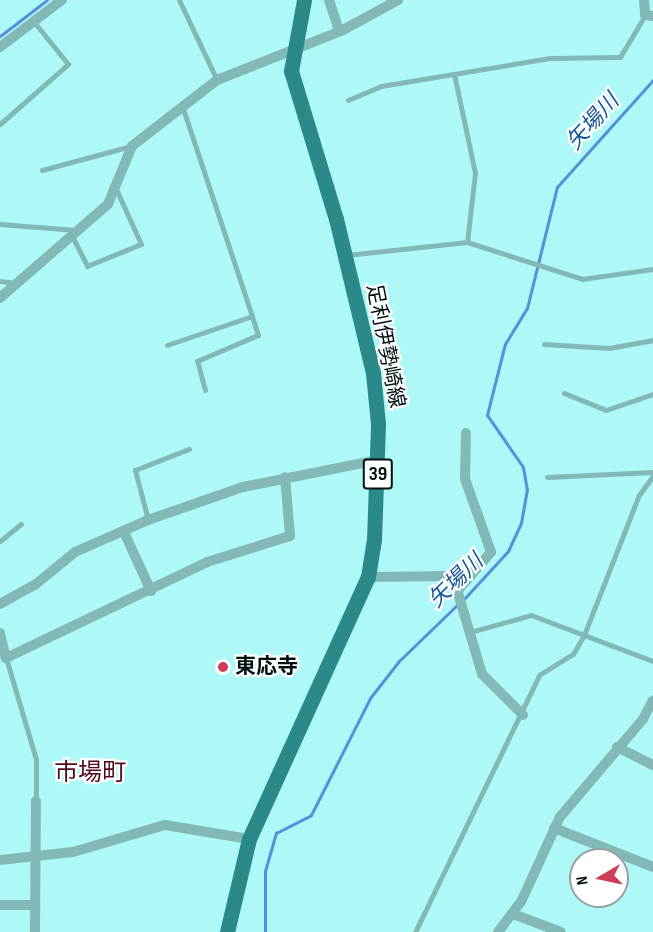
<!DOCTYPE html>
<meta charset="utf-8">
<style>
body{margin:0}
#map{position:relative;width:653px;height:932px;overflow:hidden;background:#aef9f7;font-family:"Sofia Sans Condensed","Noto Sans JP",sans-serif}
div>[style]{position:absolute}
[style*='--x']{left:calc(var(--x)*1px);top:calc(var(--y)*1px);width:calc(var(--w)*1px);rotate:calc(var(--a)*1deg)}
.stream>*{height:3px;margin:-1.5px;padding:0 1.5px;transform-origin:1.5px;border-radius:1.5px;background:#5491da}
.service>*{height:5px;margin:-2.5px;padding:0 2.5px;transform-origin:2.5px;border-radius:2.5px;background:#82b9b7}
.minor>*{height:10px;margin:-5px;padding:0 5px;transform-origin:5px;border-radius:5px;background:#82b9b7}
.primary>*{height:15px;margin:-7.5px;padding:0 7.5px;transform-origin:7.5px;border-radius:7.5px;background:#2b8a89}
.dots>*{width:16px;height:16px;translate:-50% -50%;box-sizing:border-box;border:3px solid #fff;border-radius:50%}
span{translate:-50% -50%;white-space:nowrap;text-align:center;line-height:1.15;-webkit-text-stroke:4.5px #fff;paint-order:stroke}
.shield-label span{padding:2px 4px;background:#fff;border:2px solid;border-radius:4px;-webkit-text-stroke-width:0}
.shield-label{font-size:20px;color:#011;font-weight:700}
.street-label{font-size:21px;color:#011}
.poi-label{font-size:21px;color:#011;font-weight:700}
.left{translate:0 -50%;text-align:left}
.water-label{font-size:22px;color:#19579a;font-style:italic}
.quarter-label{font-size:24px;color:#500a1b}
.north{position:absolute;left:569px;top:848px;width:60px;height:60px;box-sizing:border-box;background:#fff;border:2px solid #99a0a0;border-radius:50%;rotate:261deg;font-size:16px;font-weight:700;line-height:24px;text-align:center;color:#011}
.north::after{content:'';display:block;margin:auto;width:21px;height:27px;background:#cd3d58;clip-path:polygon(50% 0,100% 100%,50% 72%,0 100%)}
</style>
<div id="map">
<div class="stream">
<i style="--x:0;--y:36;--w:59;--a:-37.5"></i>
<i style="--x:463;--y:600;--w:67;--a:-47.4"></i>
<i style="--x:508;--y:551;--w:31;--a:-65"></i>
<i style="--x:521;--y:523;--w:34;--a:-80"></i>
<i style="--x:527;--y:490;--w:23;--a:-100"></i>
<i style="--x:523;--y:467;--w:63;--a:-124.7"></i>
<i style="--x:487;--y:415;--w:73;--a:-75.8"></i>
<i style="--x:505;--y:344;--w:42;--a:-58.6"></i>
<i style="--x:527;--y:308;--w:125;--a:-76.1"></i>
<i style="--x:557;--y:187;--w:144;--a:-48.1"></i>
<i style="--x:265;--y:932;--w:61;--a:-90"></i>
<i style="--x:265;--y:871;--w:40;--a:-74"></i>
<i style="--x:276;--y:833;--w:39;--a:-27"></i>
<i style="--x:311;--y:815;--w:131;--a:-63.2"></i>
<i style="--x:370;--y:698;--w:47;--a:-51.9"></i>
<i style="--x:399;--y:661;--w:82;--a:-44"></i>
</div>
<div class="service">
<i style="--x:179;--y:0;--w:89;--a:64.6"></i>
<i style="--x:454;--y:74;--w:101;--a:78"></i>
<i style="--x:475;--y:173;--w:69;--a:96.6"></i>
<i style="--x:348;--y:100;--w:36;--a:-23"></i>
<i style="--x:381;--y:86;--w:171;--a:-9.4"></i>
<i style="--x:550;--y:58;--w:70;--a:-0.8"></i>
<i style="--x:620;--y:57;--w:49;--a:-59.2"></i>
<i style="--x:0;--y:124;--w:91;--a:-41.4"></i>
<i style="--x:68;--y:64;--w:54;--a:-129"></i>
<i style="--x:42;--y:170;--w:92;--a:-15.1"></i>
<i style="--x:0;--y:224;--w:76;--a:4.5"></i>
<i style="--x:72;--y:236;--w:34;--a:63"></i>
<i style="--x:87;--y:266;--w:58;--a:-22.2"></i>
<i style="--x:141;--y:244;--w:58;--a:-114.4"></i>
<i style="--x:347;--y:255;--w:121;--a:-6.2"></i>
<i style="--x:467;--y:242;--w:121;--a:17.8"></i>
<i style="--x:582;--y:279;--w:72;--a:-8"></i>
<i style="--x:0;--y:281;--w:16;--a:7"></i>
<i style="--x:544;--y:344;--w:65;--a:3.5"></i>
<i style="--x:609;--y:348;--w:45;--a:-10.3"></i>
<i style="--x:167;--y:345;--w:90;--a:-18.8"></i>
<i style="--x:252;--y:316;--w:219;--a:-108.4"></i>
<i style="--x:205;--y:390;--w:30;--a:-105"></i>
<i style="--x:197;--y:361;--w:66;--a:-23.1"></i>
<i style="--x:258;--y:335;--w:20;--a:-108"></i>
<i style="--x:564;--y:393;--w:45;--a:22"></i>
<i style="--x:606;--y:410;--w:50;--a:-18.8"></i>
<i style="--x:547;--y:477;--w:106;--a:-2.7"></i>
<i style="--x:148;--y:520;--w:52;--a:-104.6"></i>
<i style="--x:135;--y:470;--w:58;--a:-21.3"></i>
<i style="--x:0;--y:541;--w:27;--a:-39"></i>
<i style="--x:470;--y:632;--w:63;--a:-15.6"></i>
<i style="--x:531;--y:615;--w:130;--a:20.7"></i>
<i style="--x:6;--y:658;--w:105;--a:73.5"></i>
<i style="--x:36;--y:759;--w:42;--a:90"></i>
<i style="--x:415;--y:932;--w:285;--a:-64.2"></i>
<i style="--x:539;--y:675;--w:40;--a:-32"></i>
<i style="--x:573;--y:654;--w:22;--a:-60"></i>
<i style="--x:584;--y:635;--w:150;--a:-68.6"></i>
<i style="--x:639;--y:495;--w:24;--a:-54"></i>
</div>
<div class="minor">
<i style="--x:329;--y:0;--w:33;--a:72"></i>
<i style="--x:644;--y:0;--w:15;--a:86"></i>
<i style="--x:645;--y:15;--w:8;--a:7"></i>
<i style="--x:0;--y:47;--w:78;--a:-37.2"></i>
<i style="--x:0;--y:298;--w:143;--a:-41"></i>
<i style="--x:108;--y:204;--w:63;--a:-67.5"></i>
<i style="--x:132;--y:146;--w:108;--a:-37.8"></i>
<i style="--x:217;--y:80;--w:133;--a:-21.6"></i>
<i style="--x:341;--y:31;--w:65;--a:-28.5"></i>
<i style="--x:124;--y:532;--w:65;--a:65.4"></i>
<i style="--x:368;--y:577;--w:85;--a:-0.7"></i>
<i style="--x:453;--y:576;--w:102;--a:73.5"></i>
<i style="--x:482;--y:674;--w:58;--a:45"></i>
<i style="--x:459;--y:589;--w:49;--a:-49.1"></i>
<i style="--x:491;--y:552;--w:77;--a:-109.6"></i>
<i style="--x:465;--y:479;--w:46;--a:-88.8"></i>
<i style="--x:0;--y:604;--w:41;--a:-29.1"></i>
<i style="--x:36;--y:584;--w:50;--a:-39.4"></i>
<i style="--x:75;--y:552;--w:80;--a:-23.7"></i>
<i style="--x:148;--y:520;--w:101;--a:-19.2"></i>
<i style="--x:243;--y:487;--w:138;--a:-11.3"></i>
<i style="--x:0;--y:633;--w:26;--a:77"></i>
<i style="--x:6;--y:658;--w:223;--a:-25.5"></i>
<i style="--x:207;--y:562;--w:87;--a:-17.4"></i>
<i style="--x:290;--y:536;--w:59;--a:-94.8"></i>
<i style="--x:617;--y:747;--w:40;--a:26.6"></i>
<i style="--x:554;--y:828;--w:106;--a:21.5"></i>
<i style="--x:0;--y:860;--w:73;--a:-6.3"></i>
<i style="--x:73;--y:852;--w:96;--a:-16.4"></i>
<i style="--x:165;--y:825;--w:85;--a:9.5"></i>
<i style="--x:0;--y:905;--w:34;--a:0"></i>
<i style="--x:513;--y:914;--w:51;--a:20.6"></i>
<i style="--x:35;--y:932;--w:131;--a:-89.6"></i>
<i style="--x:498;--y:932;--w:38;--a:-53"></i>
<i style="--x:521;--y:902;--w:94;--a:-65.4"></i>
<i style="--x:560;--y:817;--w:128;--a:-49.7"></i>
<i style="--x:643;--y:719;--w:21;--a:-62"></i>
</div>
<div class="primary">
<i style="--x:227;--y:932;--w:96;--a:-76.7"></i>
<i style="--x:249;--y:839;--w:288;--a:-65.6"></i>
<i style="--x:368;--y:577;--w:37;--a:-81"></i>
<i style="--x:374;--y:540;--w:116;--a:-88"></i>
<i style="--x:378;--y:424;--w:51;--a:-95.6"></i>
<i style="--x:373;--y:373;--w:158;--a:-103.5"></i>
<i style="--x:336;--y:219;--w:155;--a:-106.9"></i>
<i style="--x:291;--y:71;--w:72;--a:-79.6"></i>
</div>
<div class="dots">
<i style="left:223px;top:667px;background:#cd3d58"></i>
</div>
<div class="shield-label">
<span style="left:378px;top:474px">39</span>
</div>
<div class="street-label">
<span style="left:385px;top:346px;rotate:79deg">足利伊勢崎線</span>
</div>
<div class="poi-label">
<span class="left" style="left:235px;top:667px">東応寺</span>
</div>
<div class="water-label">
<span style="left:593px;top:122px;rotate:-48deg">矢場川</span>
<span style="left:456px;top:581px;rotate:-44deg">矢場川</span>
</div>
<div class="quarter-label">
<span style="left:90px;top:773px">市場町</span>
</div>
<div class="north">N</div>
</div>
